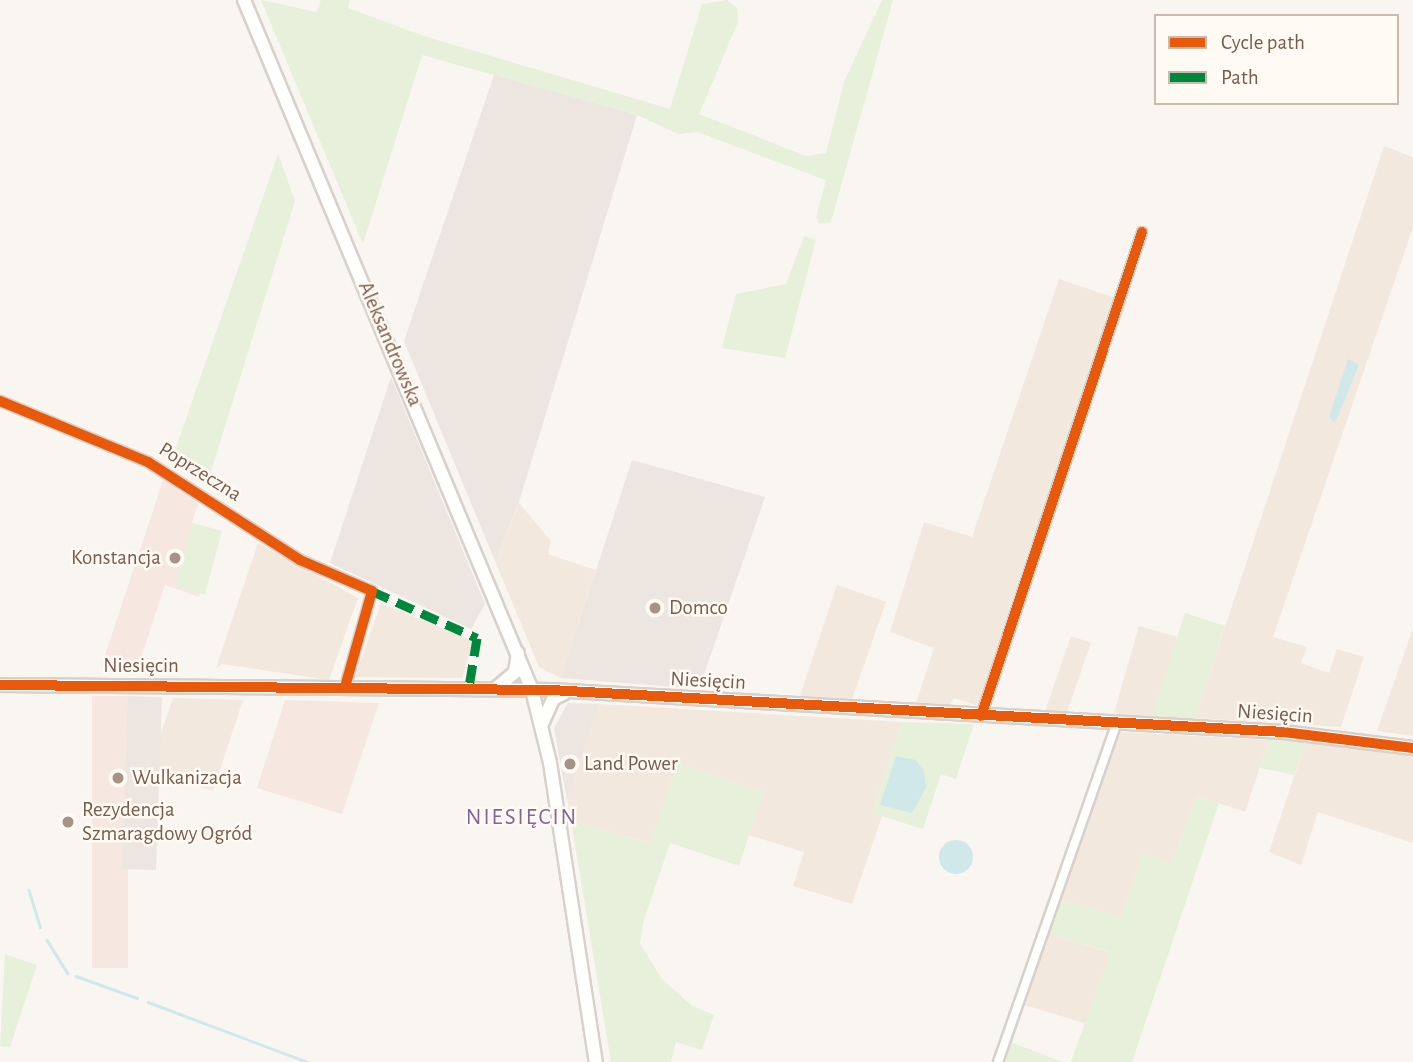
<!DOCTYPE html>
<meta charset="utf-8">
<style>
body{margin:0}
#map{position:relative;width:1413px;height:1062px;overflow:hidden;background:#f9f5f0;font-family:"Alegreya Sans",sans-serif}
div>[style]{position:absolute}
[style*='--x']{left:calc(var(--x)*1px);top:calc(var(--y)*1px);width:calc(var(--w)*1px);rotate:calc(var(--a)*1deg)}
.residential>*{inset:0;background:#f2e8de;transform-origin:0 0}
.commercial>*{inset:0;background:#f6e8e1;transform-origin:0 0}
.industrial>*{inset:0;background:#ede5e0;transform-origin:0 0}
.green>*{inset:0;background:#e7f0db;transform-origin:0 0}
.water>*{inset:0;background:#d0e8ea}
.round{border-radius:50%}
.stream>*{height:2.5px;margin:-1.25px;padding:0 1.25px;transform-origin:1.25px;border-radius:1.25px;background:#d0e8ea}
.roads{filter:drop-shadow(2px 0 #d7d1cb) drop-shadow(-2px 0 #d7d1cb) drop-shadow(0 2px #d7d1cb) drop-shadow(0 -2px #d7d1cb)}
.street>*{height:8px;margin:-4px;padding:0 4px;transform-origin:4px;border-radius:4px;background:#fefefd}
.secondary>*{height:12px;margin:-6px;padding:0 6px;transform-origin:6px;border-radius:6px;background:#fefefd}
.quiet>*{height:9px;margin-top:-4.5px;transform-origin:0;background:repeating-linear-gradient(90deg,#00873e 0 18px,transparent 0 27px)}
.cycleway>*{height:10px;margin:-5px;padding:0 5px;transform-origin:5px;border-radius:5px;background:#e8590c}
.dots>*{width:19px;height:19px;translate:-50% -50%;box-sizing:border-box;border:4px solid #fffaf3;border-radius:50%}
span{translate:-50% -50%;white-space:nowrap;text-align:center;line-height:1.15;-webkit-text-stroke:5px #fffaf3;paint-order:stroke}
.street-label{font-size:21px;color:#7a5c4d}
.poi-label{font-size:21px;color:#7a5c4d}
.right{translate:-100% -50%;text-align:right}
.left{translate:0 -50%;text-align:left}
.neighbourhood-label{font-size:23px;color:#846695;letter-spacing:2px}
.legend{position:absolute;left:1154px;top:14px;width:245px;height:91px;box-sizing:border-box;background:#fffaf3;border:2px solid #cabbb1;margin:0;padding:9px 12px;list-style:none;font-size:21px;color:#7a5c4d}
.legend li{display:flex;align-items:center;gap:14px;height:35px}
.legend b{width:35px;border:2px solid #cabbb1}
</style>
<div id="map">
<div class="residential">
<i style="clip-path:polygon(1384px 146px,1413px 157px,1413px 227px,1273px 637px,1307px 647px,1301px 663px,1329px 673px,1337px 649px,1364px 657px,1341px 727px,1195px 718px)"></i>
<i style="clip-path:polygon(1059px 279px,1127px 302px,979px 706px,954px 698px,950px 705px,916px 703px,934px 648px,890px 632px,924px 522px,972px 537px)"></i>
<i style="clip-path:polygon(519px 503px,551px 541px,548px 554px,596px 570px,561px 678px,539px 667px,495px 561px)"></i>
<i style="clip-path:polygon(258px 543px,358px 598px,329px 680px,222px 664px,216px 668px)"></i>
<i style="clip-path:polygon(837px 585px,886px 602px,852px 699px,800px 696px)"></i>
<i style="clip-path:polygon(381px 603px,473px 641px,462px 678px,355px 677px)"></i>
<i style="left:1139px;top:626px;width:40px;height:90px;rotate:16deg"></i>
<i style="clip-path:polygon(1413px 628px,1413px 736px,1377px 731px)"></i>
<i style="left:1071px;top:636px;width:21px;height:78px;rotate:19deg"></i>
<i style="clip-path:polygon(173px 698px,243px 700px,213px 791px,148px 770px)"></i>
<i style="clip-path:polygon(599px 704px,902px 722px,872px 813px,882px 816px,852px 904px,793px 886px,804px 852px,749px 835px,763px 792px,677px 763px,651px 843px,571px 821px,567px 800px)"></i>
<i style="clip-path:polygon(1121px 732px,1269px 740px,1245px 812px,1197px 796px,1172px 863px,1143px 854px,1121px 918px,1058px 899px)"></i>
<i style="clip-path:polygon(1306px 741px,1413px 755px,1413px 843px,1318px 812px,1301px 865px,1269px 852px)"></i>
<i style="left:1046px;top:933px;width:67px;height:75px;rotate:17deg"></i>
</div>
<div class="commercial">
<i style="clip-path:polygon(163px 480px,198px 503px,192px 523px,222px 531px,199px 597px,165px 585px,138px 667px,101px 667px)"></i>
<i style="left:92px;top:696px;width:36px;height:272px"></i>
<i style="clip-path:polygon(285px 700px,379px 703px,342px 814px,257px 788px)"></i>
</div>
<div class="industrial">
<i style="clip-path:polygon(495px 72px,637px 115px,519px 502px,495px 561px,404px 341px)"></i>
<i style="clip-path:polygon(391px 377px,485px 604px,471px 629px,330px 563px)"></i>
<i style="clip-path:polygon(632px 460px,765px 497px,699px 689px,561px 678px)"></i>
<i style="left:128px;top:696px;width:34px;height:173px;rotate:2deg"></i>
<i style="clip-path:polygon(568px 703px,599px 704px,567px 800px,554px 728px)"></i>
</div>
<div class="green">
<i style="clip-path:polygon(261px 0,316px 12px,321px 0,350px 0,348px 8px,427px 37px,670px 109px,702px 4px,727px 0,737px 8px,738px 22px,699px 114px,806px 156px,826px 153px,844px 82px,882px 0,893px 0,831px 222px,819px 224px,816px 217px,826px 180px,697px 132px,679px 134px,637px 115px,422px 55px,363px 244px)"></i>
<i style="clip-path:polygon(278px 154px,295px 201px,207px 484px,171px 462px)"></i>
<i style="clip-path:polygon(804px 236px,816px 240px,785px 358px,722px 348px,736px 294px,786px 284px)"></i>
<i style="left:192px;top:523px;width:31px;height:66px;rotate:15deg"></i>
<i style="left:1185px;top:613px;width:42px;height:108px;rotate:18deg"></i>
<i style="clip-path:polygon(902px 722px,974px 724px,956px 779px,941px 774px,923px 829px,872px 813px)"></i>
<i style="clip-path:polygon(1269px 740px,1306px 741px,1294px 775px,1260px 768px)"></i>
<i style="clip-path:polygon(677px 763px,763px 792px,739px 866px,670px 843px,643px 923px,640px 944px,662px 979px,691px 1005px,714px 1015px,702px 1050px,676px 1042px,671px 1062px,611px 1062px,571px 821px,650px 843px)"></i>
<i style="clip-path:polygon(1197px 796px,1219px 803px,1132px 1062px,1071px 1062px,1110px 952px,1046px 933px,1058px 899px,1121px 918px,1143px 853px,1172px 863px)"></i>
<i style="clip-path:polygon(5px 954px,37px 965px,10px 1047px,0 1046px)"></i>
<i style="clip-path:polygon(1010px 1042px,1063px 1062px,1003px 1062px)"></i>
</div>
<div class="water">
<i style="clip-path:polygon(1348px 359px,1359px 365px,1335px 423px,1329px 417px)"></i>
<i style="clip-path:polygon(896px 756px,916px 760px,924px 771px,926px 788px,912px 813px,880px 805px)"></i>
<i class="round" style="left:939px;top:840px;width:34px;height:34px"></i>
</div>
<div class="stream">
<i style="--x:29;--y:890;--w:39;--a:73"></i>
<i style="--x:47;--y:940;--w:39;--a:58"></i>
<i style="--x:76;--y:976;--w:65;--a:19.8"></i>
<i style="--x:148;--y:1002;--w:171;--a:20.6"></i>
</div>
<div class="roads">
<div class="street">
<i style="--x:0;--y:401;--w:160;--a:22.4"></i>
<i style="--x:148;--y:462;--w:181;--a:32.8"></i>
<i style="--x:300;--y:560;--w:78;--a:23.3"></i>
<i style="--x:372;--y:591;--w:100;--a:105.7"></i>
<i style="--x:981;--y:716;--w:510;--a:-71.6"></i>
<i style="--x:998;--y:1062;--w:359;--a:-70.7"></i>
</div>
<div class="secondary">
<i style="--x:244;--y:0;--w:748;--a:67.34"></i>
<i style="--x:532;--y:690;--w:75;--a:76.1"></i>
<i style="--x:550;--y:763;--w:303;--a:81.3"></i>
<i style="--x:0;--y:685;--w:551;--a:0.52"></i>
<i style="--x:551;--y:690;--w:733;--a:3.28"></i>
<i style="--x:1283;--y:732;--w:131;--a:7"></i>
<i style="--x:495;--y:689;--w:26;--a:-40"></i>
<i style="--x:515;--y:672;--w:19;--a:-81"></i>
<i style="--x:542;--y:724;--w:27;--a:-66"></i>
<i style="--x:553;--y:699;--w:13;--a:-27"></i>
</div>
</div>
<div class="quiet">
<i style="--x:372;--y:591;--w:115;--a:24.1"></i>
<i style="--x:477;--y:638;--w:50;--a:99.3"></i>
</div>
<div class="cycleway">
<i style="--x:0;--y:401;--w:160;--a:22.4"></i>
<i style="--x:148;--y:462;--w:181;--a:32.8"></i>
<i style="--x:300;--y:560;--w:78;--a:23.3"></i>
<i style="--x:372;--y:591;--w:100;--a:105.7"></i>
<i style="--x:0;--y:685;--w:551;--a:0.52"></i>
<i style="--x:551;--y:690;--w:733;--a:3.28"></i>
<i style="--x:1283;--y:732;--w:131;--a:7"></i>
<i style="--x:981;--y:716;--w:510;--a:-71.6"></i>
</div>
<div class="dots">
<i style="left:175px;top:558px;background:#a69286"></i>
<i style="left:655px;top:608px;background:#a69286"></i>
<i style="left:570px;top:764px;background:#a69286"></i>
<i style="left:118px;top:778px;background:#a69286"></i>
<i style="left:68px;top:822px;background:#a69286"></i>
</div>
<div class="street-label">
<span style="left:390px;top:344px;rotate:67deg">Aleksandrowska</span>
<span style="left:200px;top:472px;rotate:32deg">Poprzeczna</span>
<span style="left:141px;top:666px">Niesięcin</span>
<span style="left:708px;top:681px;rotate:3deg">Niesięcin</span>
<span style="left:1275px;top:714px;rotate:4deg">Niesięcin</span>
</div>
<div class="poi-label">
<span class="right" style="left:161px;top:558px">Konstancja</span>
<span class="left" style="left:669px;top:608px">Domco</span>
<span class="left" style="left:584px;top:764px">Land Power</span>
<span class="left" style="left:132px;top:778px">Wulkanizacja</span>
<span class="left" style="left:82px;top:822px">Rezydencja<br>Szmaragdowy Ogród</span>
</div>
<div class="neighbourhood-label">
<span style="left:522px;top:818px">NIESIĘCIN</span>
</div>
<ul class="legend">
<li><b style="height:9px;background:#e8590c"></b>Cycle path</li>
<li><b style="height:9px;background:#00873e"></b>Path</li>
</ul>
</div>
